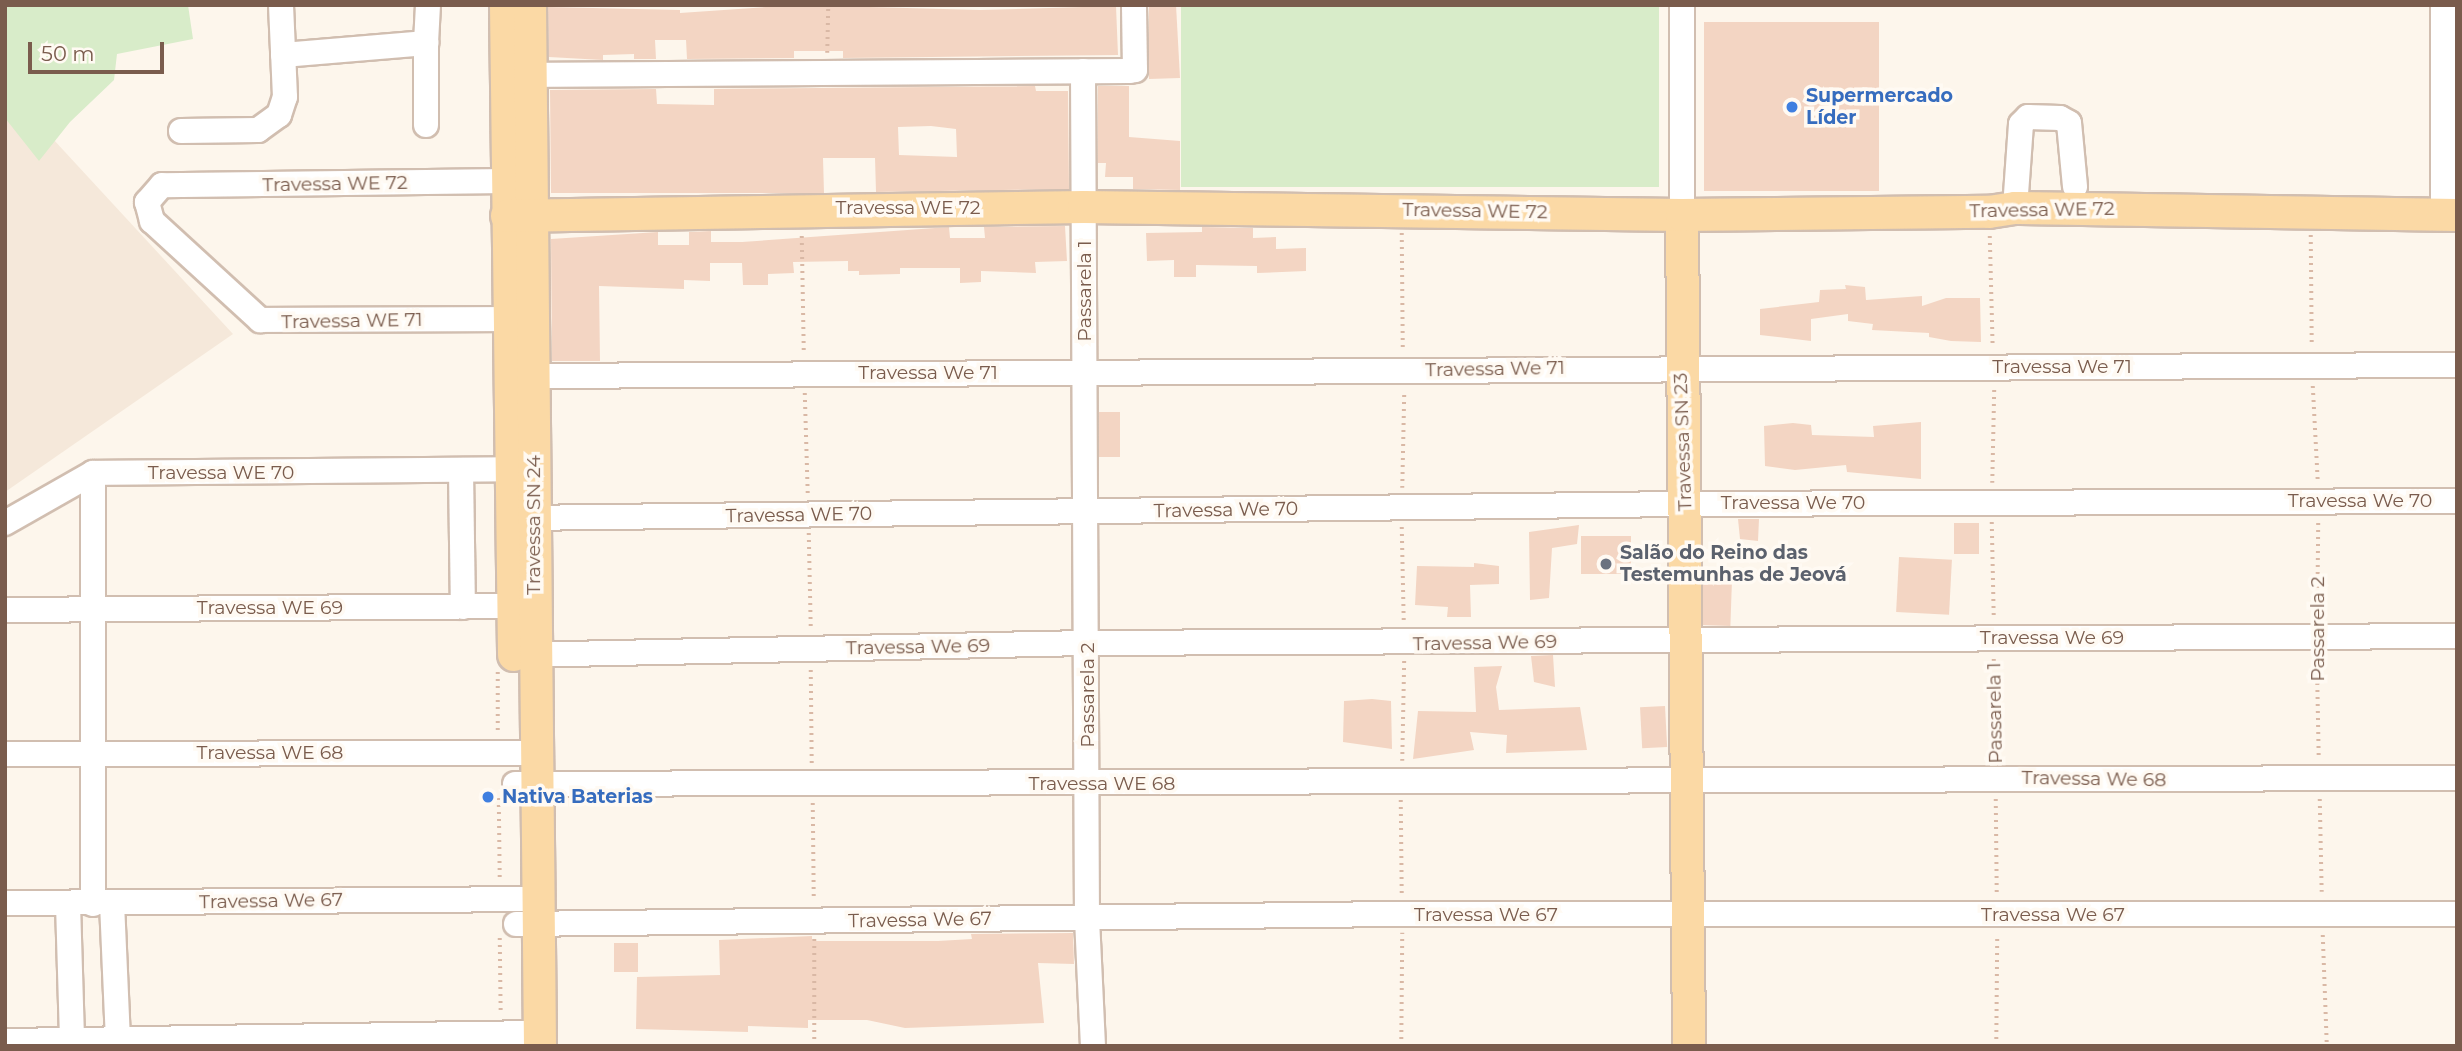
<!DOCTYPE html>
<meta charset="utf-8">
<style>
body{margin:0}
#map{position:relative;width:2462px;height:1051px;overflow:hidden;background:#fdf6ec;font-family:Montserrat,sans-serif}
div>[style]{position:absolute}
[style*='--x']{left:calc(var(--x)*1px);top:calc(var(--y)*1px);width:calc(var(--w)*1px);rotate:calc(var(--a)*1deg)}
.residential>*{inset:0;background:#f5e8da}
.green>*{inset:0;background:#d8ecc9;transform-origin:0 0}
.building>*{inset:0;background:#f3d5c3;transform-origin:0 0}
.path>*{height:3.5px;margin-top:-1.75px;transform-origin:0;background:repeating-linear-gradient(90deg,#d9b8a5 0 2px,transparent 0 7px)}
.roads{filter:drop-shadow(2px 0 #d1beb0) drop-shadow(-2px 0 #d1beb0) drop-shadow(0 2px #d1beb0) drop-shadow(0 -2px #d1beb0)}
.minor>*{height:24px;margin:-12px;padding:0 12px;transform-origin:12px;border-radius:12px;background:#fff}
.major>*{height:32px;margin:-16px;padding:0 16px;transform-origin:16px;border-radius:16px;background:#fbd9a5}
.dots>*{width:19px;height:19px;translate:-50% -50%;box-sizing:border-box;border:4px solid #fffaf3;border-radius:50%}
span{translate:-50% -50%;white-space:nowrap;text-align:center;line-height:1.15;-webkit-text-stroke:7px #fffaf3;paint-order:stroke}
.shop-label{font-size:19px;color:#366cbe;font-weight:700}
.left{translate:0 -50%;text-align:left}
.street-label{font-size:19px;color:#7a5c4d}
.worship-label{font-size:19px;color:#5b616d;font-weight:700}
.frame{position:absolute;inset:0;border:7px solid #7a5c4d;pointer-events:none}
.scale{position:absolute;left:28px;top:42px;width:136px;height:32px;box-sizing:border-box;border:4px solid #7a5c4d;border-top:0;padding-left:9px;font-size:21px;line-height:24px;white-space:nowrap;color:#7a5c4d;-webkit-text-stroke:5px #fffaf3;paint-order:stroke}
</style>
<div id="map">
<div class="residential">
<i style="clip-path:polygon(5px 87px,233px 334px,5px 492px)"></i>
</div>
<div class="green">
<i style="clip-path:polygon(5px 5px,188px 5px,193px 39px,117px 54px,114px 80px,70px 122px,39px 161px,5px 118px)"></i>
<i style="left:1181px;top:5px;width:478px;height:182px"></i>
</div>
<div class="building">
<i style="clip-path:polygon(796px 5px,980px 10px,1116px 6px,1118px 55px,843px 58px,843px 51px,794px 51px,794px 58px,687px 59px,686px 40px,655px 40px,656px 59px,634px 59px,634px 54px,603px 55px,603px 60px,549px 57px,548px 7px,680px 10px,680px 13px)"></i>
<i style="clip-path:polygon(1149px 5px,1176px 5px,1180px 78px,1149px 79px)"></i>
<i style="left:1879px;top:22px;width:169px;height:175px;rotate:90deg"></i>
<i style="clip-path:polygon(evenodd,1035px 86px,1036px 91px,1068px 91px,1069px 189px,876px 192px,875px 158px,823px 158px,824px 193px,551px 193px,550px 90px,656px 89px,657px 104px,714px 105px,714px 89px,1035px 86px,931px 126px,956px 129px,957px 157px,899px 155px,898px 127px,931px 126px)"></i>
<i style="clip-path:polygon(1098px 86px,1129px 86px,1129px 137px,1180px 141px,1180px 190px,1133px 189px,1133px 177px,1105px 177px,1106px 163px,1098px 163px)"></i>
<i style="clip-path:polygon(1065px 226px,1067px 261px,1035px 262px,1036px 273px,981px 271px,981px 282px,960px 283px,960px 268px,900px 268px,900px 274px,859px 275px,859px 271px,848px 271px,848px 261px,793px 262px,794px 273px,768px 274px,768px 285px,743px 285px,742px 263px,710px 263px,710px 281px,684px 280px,684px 289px,599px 286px,600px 361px,552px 361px,551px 239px,658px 232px,658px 245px,689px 245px,689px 232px,711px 231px,711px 242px,742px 242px,949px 227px,950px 238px,985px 238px,984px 227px)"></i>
<i style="clip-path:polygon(1202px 227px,1253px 228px,1253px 238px,1276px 237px,1276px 249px,1306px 248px,1306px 271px,1257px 273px,1257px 266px,1196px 265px,1196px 277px,1174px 277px,1174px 260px,1147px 261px,1146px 233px,1202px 232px)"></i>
<i style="clip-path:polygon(1845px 285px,1865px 287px,1866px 300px,1922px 296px,1922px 306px,1946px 298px,1980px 298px,1981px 342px,1951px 341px,1929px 337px,1929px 333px,1872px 330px,1873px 324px,1848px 321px,1848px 314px,1811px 319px,1811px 341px,1760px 335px,1760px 309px,1819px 302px,1820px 290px,1846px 289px)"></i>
<i style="left:1099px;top:412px;width:21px;height:45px"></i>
<i style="clip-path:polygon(1921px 422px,1921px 479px,1847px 472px,1846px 465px,1795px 470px,1765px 466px,1764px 426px,1793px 423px,1811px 425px,1812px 435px,1874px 437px,1873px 426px)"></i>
<i style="clip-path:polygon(1738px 519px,1759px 519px,1758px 541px,1740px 539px)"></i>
<i style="left:1954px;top:523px;width:25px;height:31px"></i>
<i style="clip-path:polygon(1579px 525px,1577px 544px,1552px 548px,1549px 598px,1530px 600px,1529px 532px)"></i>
<i style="left:1581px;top:536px;width:50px;height:38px"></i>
<i style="left:1899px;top:557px;width:53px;height:55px;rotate:3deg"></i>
<i style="clip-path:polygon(1474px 563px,1499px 566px,1499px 584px,1470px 585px,1471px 617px,1447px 617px,1448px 607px,1415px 605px,1417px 566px,1474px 567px)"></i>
<i style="left:1703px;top:579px;width:29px;height:46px;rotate:2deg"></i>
<i style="clip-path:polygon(1553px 655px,1555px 687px,1534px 682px,1531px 656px)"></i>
<i style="clip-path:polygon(1502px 666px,1496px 687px,1499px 710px,1580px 707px,1587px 750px,1506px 753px,1507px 735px,1470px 732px,1474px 750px,1413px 759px,1418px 711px,1476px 712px,1474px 667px)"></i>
<i style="clip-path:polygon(1372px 699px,1391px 701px,1392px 749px,1343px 742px,1344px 701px)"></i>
<i style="left:1665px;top:706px;width:41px;height:25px;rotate:87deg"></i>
<i style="clip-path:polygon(1073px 933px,1074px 964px,1038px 963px,1044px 1023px,905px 1028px,867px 1020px,808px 1020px,808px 1028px,748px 1026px,748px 1032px,636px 1029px,637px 977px,720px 975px,719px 940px,812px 936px,812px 941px,938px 941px,972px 939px,971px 934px)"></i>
<i style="left:614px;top:943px;width:24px;height:29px"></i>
</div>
<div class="path">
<i style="--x:827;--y:53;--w:48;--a:-88.8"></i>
<i style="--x:1402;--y:233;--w:118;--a:89.5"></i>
<i style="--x:2311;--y:235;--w:112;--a:89.5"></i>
<i style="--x:802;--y:236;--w:118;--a:89"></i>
<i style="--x:1990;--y:236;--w:111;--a:88.5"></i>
<i style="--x:2313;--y:386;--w:97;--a:87"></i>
<i style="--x:805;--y:393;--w:101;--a:88.3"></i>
<i style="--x:1992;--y:483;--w:97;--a:-88.8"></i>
<i style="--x:1402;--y:488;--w:97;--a:-88.8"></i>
<i style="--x:1992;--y:522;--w:98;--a:88.8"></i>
<i style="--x:1402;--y:527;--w:94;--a:88.8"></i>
<i style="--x:809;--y:533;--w:94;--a:88.8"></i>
<i style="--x:2317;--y:616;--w:94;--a:-89.4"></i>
<i style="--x:2317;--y:655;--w:104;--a:88.9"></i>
<i style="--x:1994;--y:659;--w:101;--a:88.9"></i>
<i style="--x:811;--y:670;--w:94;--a:89.4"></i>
<i style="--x:498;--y:672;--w:63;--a:90"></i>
<i style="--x:1402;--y:761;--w:101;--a:-88.9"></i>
<i style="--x:499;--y:798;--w:80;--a:89.3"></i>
<i style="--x:1996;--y:799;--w:94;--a:89.4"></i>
<i style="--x:2320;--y:799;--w:93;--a:88.8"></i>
<i style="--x:1401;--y:800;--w:94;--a:89.4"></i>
<i style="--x:813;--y:803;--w:97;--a:89.4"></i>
<i style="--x:2323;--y:935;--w:111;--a:87.9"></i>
<i style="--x:500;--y:938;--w:77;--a:89.3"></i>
<i style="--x:814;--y:1046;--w:107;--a:-90"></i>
<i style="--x:1401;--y:1046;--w:113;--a:-89.5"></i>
<i style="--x:1996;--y:1046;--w:111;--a:-89.5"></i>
</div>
<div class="roads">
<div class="minor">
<i style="--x:1682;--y:5;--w:210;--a:90"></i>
<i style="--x:2443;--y:5;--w:210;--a:90"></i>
<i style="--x:283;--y:55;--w:144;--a:-4.8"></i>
<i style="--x:426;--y:43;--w:38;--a:-87"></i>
<i style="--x:1083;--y:71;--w:848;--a:89.73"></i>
<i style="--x:1087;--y:919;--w:127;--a:87.3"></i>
<i style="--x:515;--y:75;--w:614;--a:-0.37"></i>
<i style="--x:1129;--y:71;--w:6;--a:-9"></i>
<i style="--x:1135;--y:70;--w:65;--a:-90.9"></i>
<i style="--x:426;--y:125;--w:82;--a:-90"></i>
<i style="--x:181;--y:131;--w:77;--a:-0.7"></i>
<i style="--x:258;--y:130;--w:26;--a:-36"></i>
<i style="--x:279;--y:115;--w:19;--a:-72"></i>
<i style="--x:285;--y:97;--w:92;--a:-92.5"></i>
<i style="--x:507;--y:181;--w:345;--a:179.3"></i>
<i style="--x:162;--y:185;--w:23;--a:131"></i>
<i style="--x:147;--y:202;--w:20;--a:75"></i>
<i style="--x:152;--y:221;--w:147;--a:42.5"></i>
<i style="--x:260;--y:320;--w:248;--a:-0.2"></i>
<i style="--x:2015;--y:208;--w:84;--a:-85.9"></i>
<i style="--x:2021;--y:124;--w:10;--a:-45"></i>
<i style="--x:2028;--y:117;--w:32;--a:2"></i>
<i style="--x:2060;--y:118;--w:10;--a:29"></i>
<i style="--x:2069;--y:123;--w:64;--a:84.6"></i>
<i style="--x:533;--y:376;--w:1924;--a:-0.33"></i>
<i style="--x:461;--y:470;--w:137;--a:89.2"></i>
<i style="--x:519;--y:518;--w:1166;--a:-0.69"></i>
<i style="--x:1685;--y:504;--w:772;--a:-0.22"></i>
<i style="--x:5;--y:523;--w:101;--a:-29.6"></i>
<i style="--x:93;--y:473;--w:434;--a:-0.5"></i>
<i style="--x:5;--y:610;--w:525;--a:-0.44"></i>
<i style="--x:518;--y:655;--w:570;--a:-1.21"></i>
<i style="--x:1088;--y:643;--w:1369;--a:-0.29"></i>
<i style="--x:5;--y:754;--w:530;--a:-0.11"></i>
<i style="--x:515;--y:784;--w:1942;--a:-0.18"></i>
<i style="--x:5;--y:903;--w:531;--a:-0.43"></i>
<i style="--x:112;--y:903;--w:137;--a:87.5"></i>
<i style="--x:68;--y:904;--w:137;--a:88.3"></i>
<i style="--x:93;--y:904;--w:431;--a:-90"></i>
<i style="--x:516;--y:924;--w:886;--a:-0.65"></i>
<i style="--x:1402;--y:914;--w:1055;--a:0"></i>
<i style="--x:5;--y:1041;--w:535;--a:-0.86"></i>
</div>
<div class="major">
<i style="--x:506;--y:5;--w:650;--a:89.29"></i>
<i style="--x:530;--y:5;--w:1041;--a:89.45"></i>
<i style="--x:1682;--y:215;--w:831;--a:89.52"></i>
<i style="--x:507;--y:216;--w:577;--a:-0.89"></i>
<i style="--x:1084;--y:207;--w:598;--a:0.77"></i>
<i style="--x:1682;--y:215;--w:307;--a:-0.6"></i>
<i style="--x:1989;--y:212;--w:26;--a:-9"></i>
<i style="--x:2015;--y:208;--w:442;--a:0.9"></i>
</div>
</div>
<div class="dots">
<i style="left:1792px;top:107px;background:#3f7fe0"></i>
<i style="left:1606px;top:564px;background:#6b7280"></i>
<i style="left:488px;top:797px;background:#3f7fe0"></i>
</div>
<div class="shop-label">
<span class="left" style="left:1806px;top:107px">Supermercado<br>Líder</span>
<span class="left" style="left:502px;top:797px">Nativa Baterias</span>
</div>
<div class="street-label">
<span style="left:335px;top:184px;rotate:-1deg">Travessa WE 72</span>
<span style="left:908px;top:208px">Travessa WE 72</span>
<span style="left:2042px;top:210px;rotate:-1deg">Travessa WE 72</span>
<span style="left:1475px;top:211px;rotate:1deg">Travessa WE 72</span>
<span style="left:1085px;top:291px;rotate:-90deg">Passarela 1</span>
<span style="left:352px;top:321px;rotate:-1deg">Travessa WE 71</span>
<span style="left:2062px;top:367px">Travessa We 71</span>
<span style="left:1495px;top:369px;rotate:-1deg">Travessa We 71</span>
<span style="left:928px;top:373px">Travessa We 71</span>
<span style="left:1683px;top:442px;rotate:-92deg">Travessa SN 23</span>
<span style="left:221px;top:473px">Travessa WE 70</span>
<span style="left:2360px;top:501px">Travessa We 70</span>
<span style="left:1793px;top:503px">Travessa We 70</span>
<span style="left:1226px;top:510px;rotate:-1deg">Travessa We 70</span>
<span style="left:799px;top:515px;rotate:-1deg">Travessa WE 70</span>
<span style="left:534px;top:525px;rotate:-90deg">Travessa SN 24</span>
<span style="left:270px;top:608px">Travessa WE 69</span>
<span style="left:2318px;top:629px;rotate:-90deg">Passarela 2</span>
<span style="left:2052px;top:638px">Travessa We 69</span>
<span style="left:1485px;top:643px;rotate:-1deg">Travessa We 69</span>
<span style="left:918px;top:647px;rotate:-1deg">Travessa We 69</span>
<span style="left:1088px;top:695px;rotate:-90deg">Passarela 2</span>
<span style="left:1995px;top:713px;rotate:-91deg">Passarela 1</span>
<span style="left:270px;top:753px">Travessa WE 68</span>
<span style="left:2094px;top:779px;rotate:1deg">Travessa We 68</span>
<span style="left:1102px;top:784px">Travessa WE 68</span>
<span style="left:271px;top:901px;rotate:-1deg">Travessa We 67</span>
<span style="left:1486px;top:915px">Travessa We 67</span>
<span style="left:2053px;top:915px">Travessa We 67</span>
<span style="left:920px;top:920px;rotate:-1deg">Travessa We 67</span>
</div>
<div class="worship-label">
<span class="left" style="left:1620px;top:564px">Salão do Reino das<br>Testemunhas de Jeová</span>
</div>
<div class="frame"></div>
<div class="scale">50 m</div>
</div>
